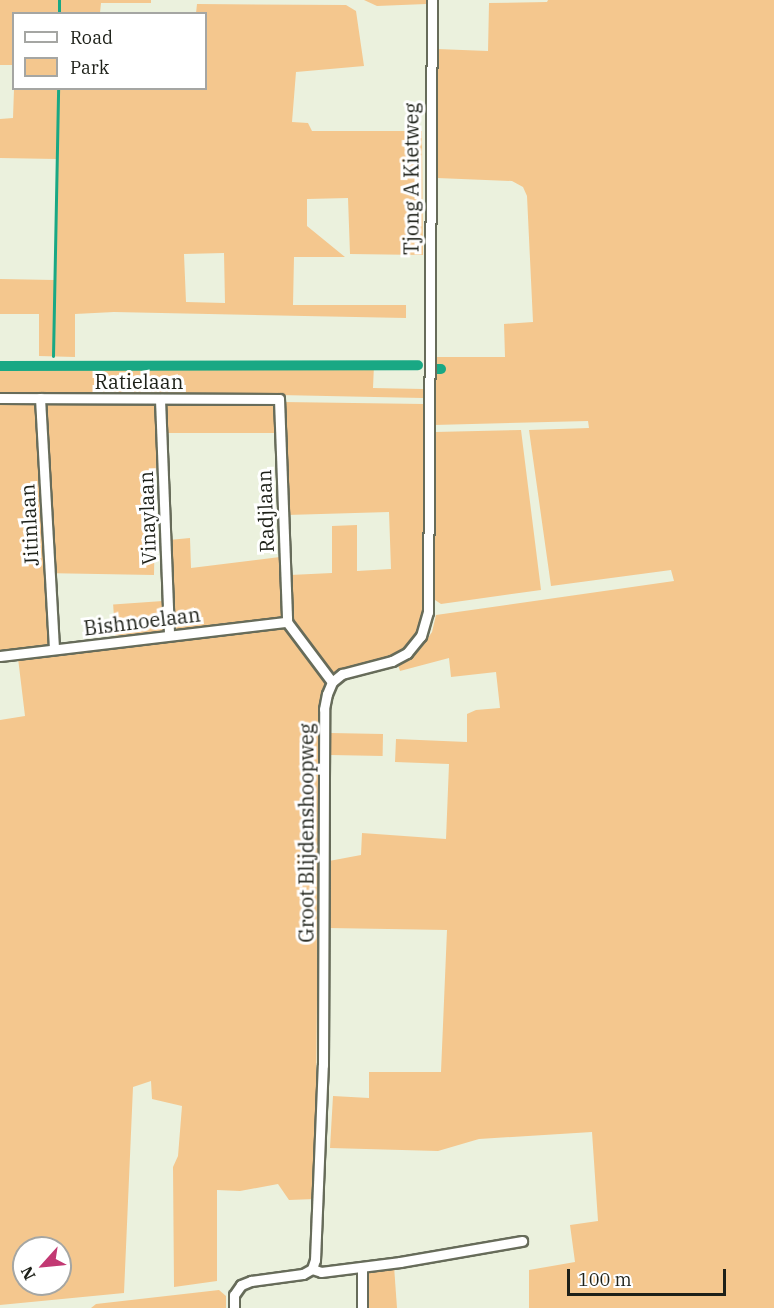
<!DOCTYPE html>
<style>
body{margin:0}
#map{position:relative;width:774px;height:1308px;overflow:hidden;background:#ebf1dd;font-family:"IBM Plex Serif",serif}
div>[style]{position:absolute}
[style*='--x']{left:calc(var(--x)*1px);top:calc(var(--y)*1px);width:calc(var(--w)*1px);rotate:calc(var(--a)*1deg)}
.green>*{inset:0;background:#f4c78e;transform-origin:0 0}
.stream>*{height:3px;margin:-1.5px;padding:0 1.5px;transform-origin:1.5px;border-radius:1.5px;background:#19a884}
.canal>*{height:10px;margin:-5px;padding:0 5px;transform-origin:5px;border-radius:5px;background:#19a884}
.roads{filter:drop-shadow(2px 0 #676c5a) drop-shadow(-2px 0 #676c5a) drop-shadow(0 2px #676c5a) drop-shadow(0 -2px #676c5a)}
.street>*{height:9px;margin:-4.5px;padding:0 4.5px;transform-origin:4.5px;border-radius:4.5px;background:#fff}
span{translate:-50% -50%;white-space:nowrap;text-align:center;line-height:1.15;-webkit-text-stroke:6px #fff;paint-order:stroke}
.street-label{font-size:20px;color:#1d2018}
.legend{position:absolute;left:12px;top:12px;width:195px;height:78px;box-sizing:border-box;background:#fff;border:2px solid #a5a6a3;margin:0;padding:8px 10px;list-style:none;font-size:18px;color:#1d2018}
.legend li{display:flex;align-items:center;gap:12px;height:30px}
.legend b{width:30px;border:2px solid #a5a6a3}
.north{position:absolute;left:12px;top:1236px;width:60px;height:60px;box-sizing:border-box;background:#fff;border:2px solid #a5a6a3;border-radius:50%;rotate:243deg;font-size:16px;font-weight:700;line-height:24px;text-align:center;color:#1d2018}
.north::after{content:'';display:block;margin:auto;width:21px;height:27px;background:#c23973;clip-path:polygon(50% 0,100% 100%,50% 72%,0 100%)}
.scale{position:absolute;left:567px;top:1269px;width:159px;height:27px;box-sizing:border-box;border:3px solid #1d2018;border-top:0;padding-left:8px;font-size:18px;line-height:21px;white-space:nowrap;color:#1d2018;-webkit-text-stroke:4px #fff;paint-order:stroke}
</style>
<div id="map">
<div class="green">
<i style="clip-path:polygon(0 0,151px 0,151px 3px,101px 3px,100px 13px,14px 14px,13px 65px,0 65px)"></i>
<i style="clip-path:polygon(364px 0,426px 0,426px 4px,377px 6px)"></i>
<i style="clip-path:polygon(548px 0,774px 0,774px 1308px,529px 1308px,529px 1270px,575px 1262px,570px 1225px,598px 1221px,592px 1132px,479px 1139px,438px 1151px,330px 1148px,333px 1096px,369px 1098px,369px 1072px,441px 1072px,447px 930px,329px 928px,329px 861px,361px 855px,362px 833px,446px 839px,449px 764px,395px 762px,396px 739px,467px 742px,467px 714px,476px 710px,500px 708px,496px 672px,451px 677px,449px 658px,400px 671px,398px 665px,421px 648px,432px 632px,436px 615px,674px 581px,671px 570px,551px 586px,529px 430px,589px 428px,588px 421px,434px 425px,432px 357px,505px 357px,504px 324px,533px 322px,527px 196px,523px 187px,512px 181px,437px 178px,437px 49px,488px 51px,489px 3px,547px 2px)"></i>
<i style="clip-path:polygon(evenodd,197px 4px,346px 5px,356px 11px,364px 66px,296px 72px,292px 122px,308px 123px,312px 131px,422px 131px,423px 255px,350px 254px,348px 198px,307px 199px,307px 226px,345px 257px,294px 257px,293px 305px,406px 305px,406px 318px,114px 312px,75px 314px,75px 357px,39px 356px,39px 314px,0 314px,0 279px,54px 280px,57px 159px,0 158px,0 119px,13px 118px,14px 89px,206px 88px,206px 14px,196px 13px,197px 4px,224px 253px,225px 303px,186px 302px,184px 254px,224px 253px)"></i>
<i style="clip-path:polygon(374px 365px,373px 388px,423px 389px,423px 398px,279px 395px,0 395px,0 366px)"></i>
<i style="clip-path:polygon(37px 402px,49px 646px,0 653px,0 403px)"></i>
<i style="left:45px;top:402px;width:112px;height:171px;rotate:1deg"></i>
<i style="left:276px;top:402px;width:31px;height:111px;rotate:90deg"></i>
<i style="clip-path:polygon(283px 402px,424px 404px,426px 605px,416px 638px,406px 649px,390px 657px,340px 670px,333px 677px,293px 622px,290px 575px,332px 573px,332px 526px,357px 525px,357px 571px,391px 569px,389px 512px,287px 515px)"></i>
<i style="clip-path:polygon(521px 430px,541px 590px,441px 604px,435px 600px,435px 432px)"></i>
<i style="clip-path:polygon(190px 538px,191px 568px,280px 557px,283px 618px,173px 632px,169px 540px)"></i>
<i style="left:163px;top:601px;width:31px;height:50px;rotate:86deg"></i>
<i style="clip-path:polygon(evenodd,286px 626px,323px 675px,325px 683px,320px 698px,315px 1199px,289px 1200px,278px 1184px,240px 1191px,217px 1190px,217px 1281px,174px 1287px,173px 1167px,178px 1156px,182px 1106px,152px 1099px,151px 1081px,133px 1087px,124px 1293px,0 1305px,0 720px,25px 716px,18px 658px,286px 626px,24px 1248px,60px 1248px,60px 1284px,24px 1284px,24px 1248px)"></i>
<i style="left:331px;top:733px;width:52px;height:22px;rotate:1deg"></i>
<i style="clip-path:polygon(394px 1266px,397px 1308px,363px 1308px,363px 1269px)"></i>
<i style="clip-path:polygon(219px 1290px,226px 1296px,226px 1308px,91px 1308px,96px 1304px)"></i>
</div>
<div class="stream">
<i style="--x:59;--y:14;--w:14;--a:-90"></i>
<i style="--x:53;--y:356;--w:268;--a:-88.9"></i>
</div>
<div class="canal">
<i style="--x:0;--y:366;--w:418;--a:-0.1"></i>
<i style="--x:437;--y:369;--w:4;--a:0"></i>
</div>
<div class="roads">
<div class="street">
<i style="--x:0;--y:398;--w:279;--a:0.2"></i>
<i style="--x:279;--y:399;--w:223;--a:87.9"></i>
<i style="--x:40;--y:398;--w:251;--a:86.8"></i>
<i style="--x:160;--y:399;--w:236;--a:87.8"></i>
<i style="--x:287;--y:622;--w:75;--a:53.1"></i>
<i style="--x:0;--y:656;--w:289;--a:-6.8"></i>
<i style="--x:362;--y:1267;--w:41;--a:90"></i>
<i style="--x:312;--y:1269;--w:9;--a:18"></i>
<i style="--x:321;--y:1272;--w:80;--a:-7.2"></i>
<i style="--x:400;--y:1262;--w:124;--a:-9.8"></i>
<i style="--x:234;--y:1308;--w:13;--a:-90"></i>
<i style="--x:234;--y:1295;--w:12;--a:-55"></i>
<i style="--x:241;--y:1285;--w:11;--a:-22"></i>
<i style="--x:251;--y:1281;--w:52;--a:-7.7"></i>
<i style="--x:303;--y:1274;--w:10;--a:-29"></i>
<i style="--x:312;--y:1269;--w:9;--a:-72"></i>
<i style="--x:315;--y:1260;--w:195;--a:-87.7"></i>
<i style="--x:323;--y:1065;--w:356;--a:-89.8"></i>
<i style="--x:324;--y:709;--w:15;--a:-79"></i>
<i style="--x:327;--y:694;--w:13;--a:-67"></i>
<i style="--x:332;--y:682;--w:13;--a:-39"></i>
<i style="--x:342;--y:674;--w:52;--a:-14.6"></i>
<i style="--x:392;--y:661;--w:17;--a:-28"></i>
<i style="--x:407;--y:653;--w:22;--a:-51"></i>
<i style="--x:421;--y:636;--w:25;--a:-74"></i>
<i style="--x:428;--y:612;--w:612;--a:-89.63"></i>
</div>
</div>
<div class="street-label">
<span style="left:411px;top:179px;rotate:-90deg">Tjong A Kietweg</span>
<span style="left:139px;top:381px">Ratielaan</span>
<span style="left:265px;top:511px;rotate:-92deg">Radjlaan</span>
<span style="left:147px;top:518px;rotate:-92deg">Vinaylaan</span>
<span style="left:29px;top:525px;rotate:-93deg">Jitinlaan</span>
<span style="left:142px;top:621px;rotate:-7deg">Bishnoelaan</span>
<span style="left:306px;top:833px;rotate:-90deg">Groot Blijdenshoopweg</span>
</div>
<ul class="legend">
<li><b style="height:8px;background:#fff"></b>Road</li>
<li><b style="height:16px;background:#f4c78e"></b>Park</li>
</ul>
<div class="north">N</div>
<div class="scale">100 m</div>
</div>
